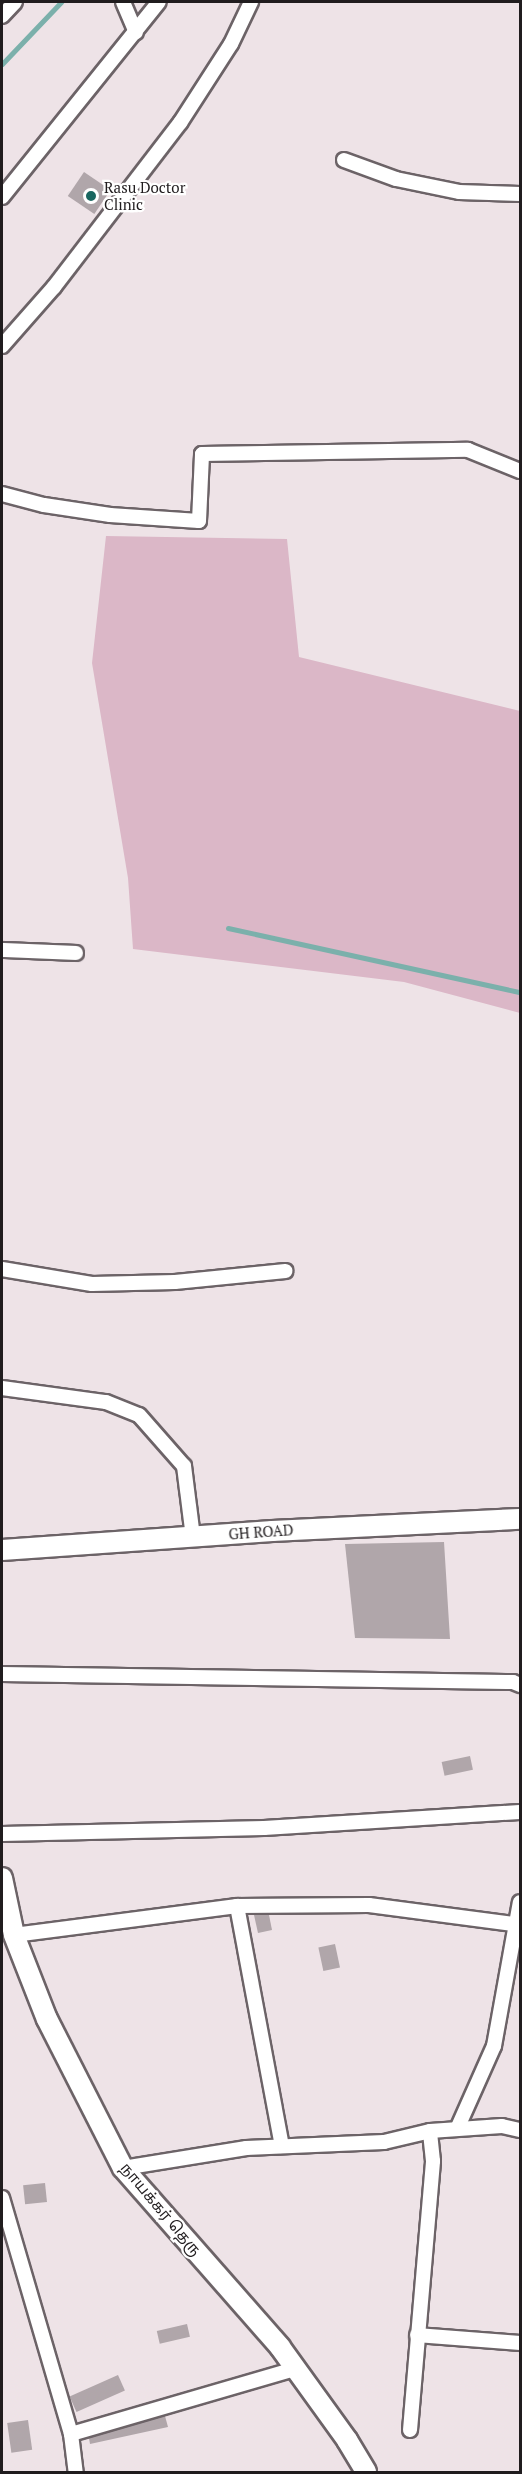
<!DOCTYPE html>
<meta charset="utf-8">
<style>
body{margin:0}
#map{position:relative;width:522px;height:2474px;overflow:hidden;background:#eee3e7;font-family:"PT Serif","Noto Sans Tamil",serif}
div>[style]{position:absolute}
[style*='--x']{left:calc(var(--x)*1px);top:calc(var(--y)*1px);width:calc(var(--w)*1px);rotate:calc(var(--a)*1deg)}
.green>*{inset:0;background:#dbb7c7}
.stream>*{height:5px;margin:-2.5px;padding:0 2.5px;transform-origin:2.5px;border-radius:2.5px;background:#7bb0ab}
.building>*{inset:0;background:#b0a6aa;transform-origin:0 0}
.roads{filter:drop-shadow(2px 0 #6c6367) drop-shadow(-2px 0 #6c6367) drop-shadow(0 2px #6c6367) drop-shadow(0 -2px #6c6367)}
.street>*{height:14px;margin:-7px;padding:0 7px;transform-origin:7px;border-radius:7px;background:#fff}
.secondary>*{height:20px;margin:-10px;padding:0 10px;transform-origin:10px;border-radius:10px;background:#fff}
.dots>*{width:16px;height:16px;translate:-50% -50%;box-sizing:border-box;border:3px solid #fff;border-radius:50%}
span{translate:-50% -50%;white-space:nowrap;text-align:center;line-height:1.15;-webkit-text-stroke:4.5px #fff;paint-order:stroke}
.poi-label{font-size:15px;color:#201c1e}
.left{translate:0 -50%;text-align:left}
.street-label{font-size:15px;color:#201c1e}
.frame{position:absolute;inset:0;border:3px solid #201c1e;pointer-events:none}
</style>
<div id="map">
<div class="green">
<i style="clip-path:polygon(106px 536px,287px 539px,299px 657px,520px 711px,520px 1013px,404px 982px,133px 949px,128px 878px,92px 663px)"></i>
</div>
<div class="stream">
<i style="--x:2;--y:64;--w:86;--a:-46.4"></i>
<i style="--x:228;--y:928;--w:299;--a:12.4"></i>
</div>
<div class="building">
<i style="left:84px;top:172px;width:32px;height:29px;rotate:34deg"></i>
<i style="clip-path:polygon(444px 1542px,450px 1639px,355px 1638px,345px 1544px)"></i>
<i style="left:470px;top:1756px;width:14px;height:29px;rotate:78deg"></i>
<i style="clip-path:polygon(254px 1915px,269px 1915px,272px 1930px,258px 1933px)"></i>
<i style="left:335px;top:1944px;width:24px;height:17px;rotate:78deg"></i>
<i style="left:45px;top:2183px;width:19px;height:22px;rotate:84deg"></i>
<i style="left:187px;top:2324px;width:13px;height:31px;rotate:77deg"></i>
<i style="left:118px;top:2375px;width:17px;height:53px;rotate:66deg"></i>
<i style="clip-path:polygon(165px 2416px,168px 2427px,90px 2444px,89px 2438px)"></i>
<i style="left:28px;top:2420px;width:30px;height:21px;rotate:82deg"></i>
</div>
<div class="roads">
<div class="street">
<i style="--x:123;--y:2;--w:33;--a:67"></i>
<i style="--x:2;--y:16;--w:19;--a:-47"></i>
<i style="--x:344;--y:160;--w:55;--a:20.1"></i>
<i style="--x:396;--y:179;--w:64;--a:11.7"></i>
<i style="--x:459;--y:192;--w:61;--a:1.9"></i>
<i style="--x:2;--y:197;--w:250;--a:-51.2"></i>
<i style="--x:2;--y:346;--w:79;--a:-48.6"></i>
<i style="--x:54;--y:287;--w:207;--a:-52.5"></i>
<i style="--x:180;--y:123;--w:94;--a:-57.2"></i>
<i style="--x:231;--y:44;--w:47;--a:-64.5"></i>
<i style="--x:2;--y:494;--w:43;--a:14.7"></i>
<i style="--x:44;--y:505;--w:67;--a:8.6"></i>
<i style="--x:110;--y:515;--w:89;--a:3.9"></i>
<i style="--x:199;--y:521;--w:67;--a:-87.4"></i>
<i style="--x:202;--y:454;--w:266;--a:-0.9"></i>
<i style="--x:468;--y:450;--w:56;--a:22"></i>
<i style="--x:2;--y:950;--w:74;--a:2.3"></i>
<i style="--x:2;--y:1269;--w:91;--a:9.5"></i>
<i style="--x:92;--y:1284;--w:83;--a:-1.4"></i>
<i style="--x:175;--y:1282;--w:111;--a:-5.7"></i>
<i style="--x:2;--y:1388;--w:105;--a:7.7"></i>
<i style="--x:106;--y:1402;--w:35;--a:22"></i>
<i style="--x:139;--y:1415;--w:68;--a:48.6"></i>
<i style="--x:184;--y:1466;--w:72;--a:82.8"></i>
<i style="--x:2;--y:1674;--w:511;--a:0.9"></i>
<i style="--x:513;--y:1682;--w:8;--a:23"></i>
<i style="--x:2;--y:1834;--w:262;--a:-1.3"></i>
<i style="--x:264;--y:1828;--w:256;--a:-3.6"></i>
<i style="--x:237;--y:1906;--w:244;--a:79.4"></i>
<i style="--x:14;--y:1935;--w:225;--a:-7.4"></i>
<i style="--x:237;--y:1906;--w:132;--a:-0.4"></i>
<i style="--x:369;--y:1905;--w:152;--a:7.5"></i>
<i style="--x:457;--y:2129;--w:91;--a:-66"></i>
<i style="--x:494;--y:2046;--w:146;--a:-79.8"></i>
<i style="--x:123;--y:2168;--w:125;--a:-9.2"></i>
<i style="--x:246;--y:2148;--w:138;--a:-2.5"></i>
<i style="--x:384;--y:2142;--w:47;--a:-13.4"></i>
<i style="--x:430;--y:2131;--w:72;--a:-4"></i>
<i style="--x:502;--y:2126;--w:18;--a:13"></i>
<i style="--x:2;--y:2198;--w:246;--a:73.7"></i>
<i style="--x:71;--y:2434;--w:38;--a:83"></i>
<i style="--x:417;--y:2335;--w:103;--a:4.4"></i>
<i style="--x:410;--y:2430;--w:270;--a:-85.1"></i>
<i style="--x:433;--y:2161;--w:30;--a:-96"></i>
<i style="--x:71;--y:2434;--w:233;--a:-16.2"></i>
</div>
<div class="secondary">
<i style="--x:2;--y:1550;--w:271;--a:-4"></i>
<i style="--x:272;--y:1531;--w:248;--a:-2.8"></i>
<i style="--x:2;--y:1878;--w:58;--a:78.1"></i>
<i style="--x:14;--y:1935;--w:90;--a:68.6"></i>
<i style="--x:47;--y:2019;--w:167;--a:63"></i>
<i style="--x:123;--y:2168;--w:238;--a:48.7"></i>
<i style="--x:280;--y:2347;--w:115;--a:54.2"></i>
<i style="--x:347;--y:2440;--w:37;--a:59"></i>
</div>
</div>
<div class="dots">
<i style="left:91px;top:196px;background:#196660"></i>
</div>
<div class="poi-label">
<span class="left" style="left:104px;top:196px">Rasu Doctor<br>Clinic</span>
</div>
<div class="street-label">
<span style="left:261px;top:1532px;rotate:-4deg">GH ROAD</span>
<span style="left:161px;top:2209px;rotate:50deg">நாயக்கர் தெரு</span>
</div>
<div class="frame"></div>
</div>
